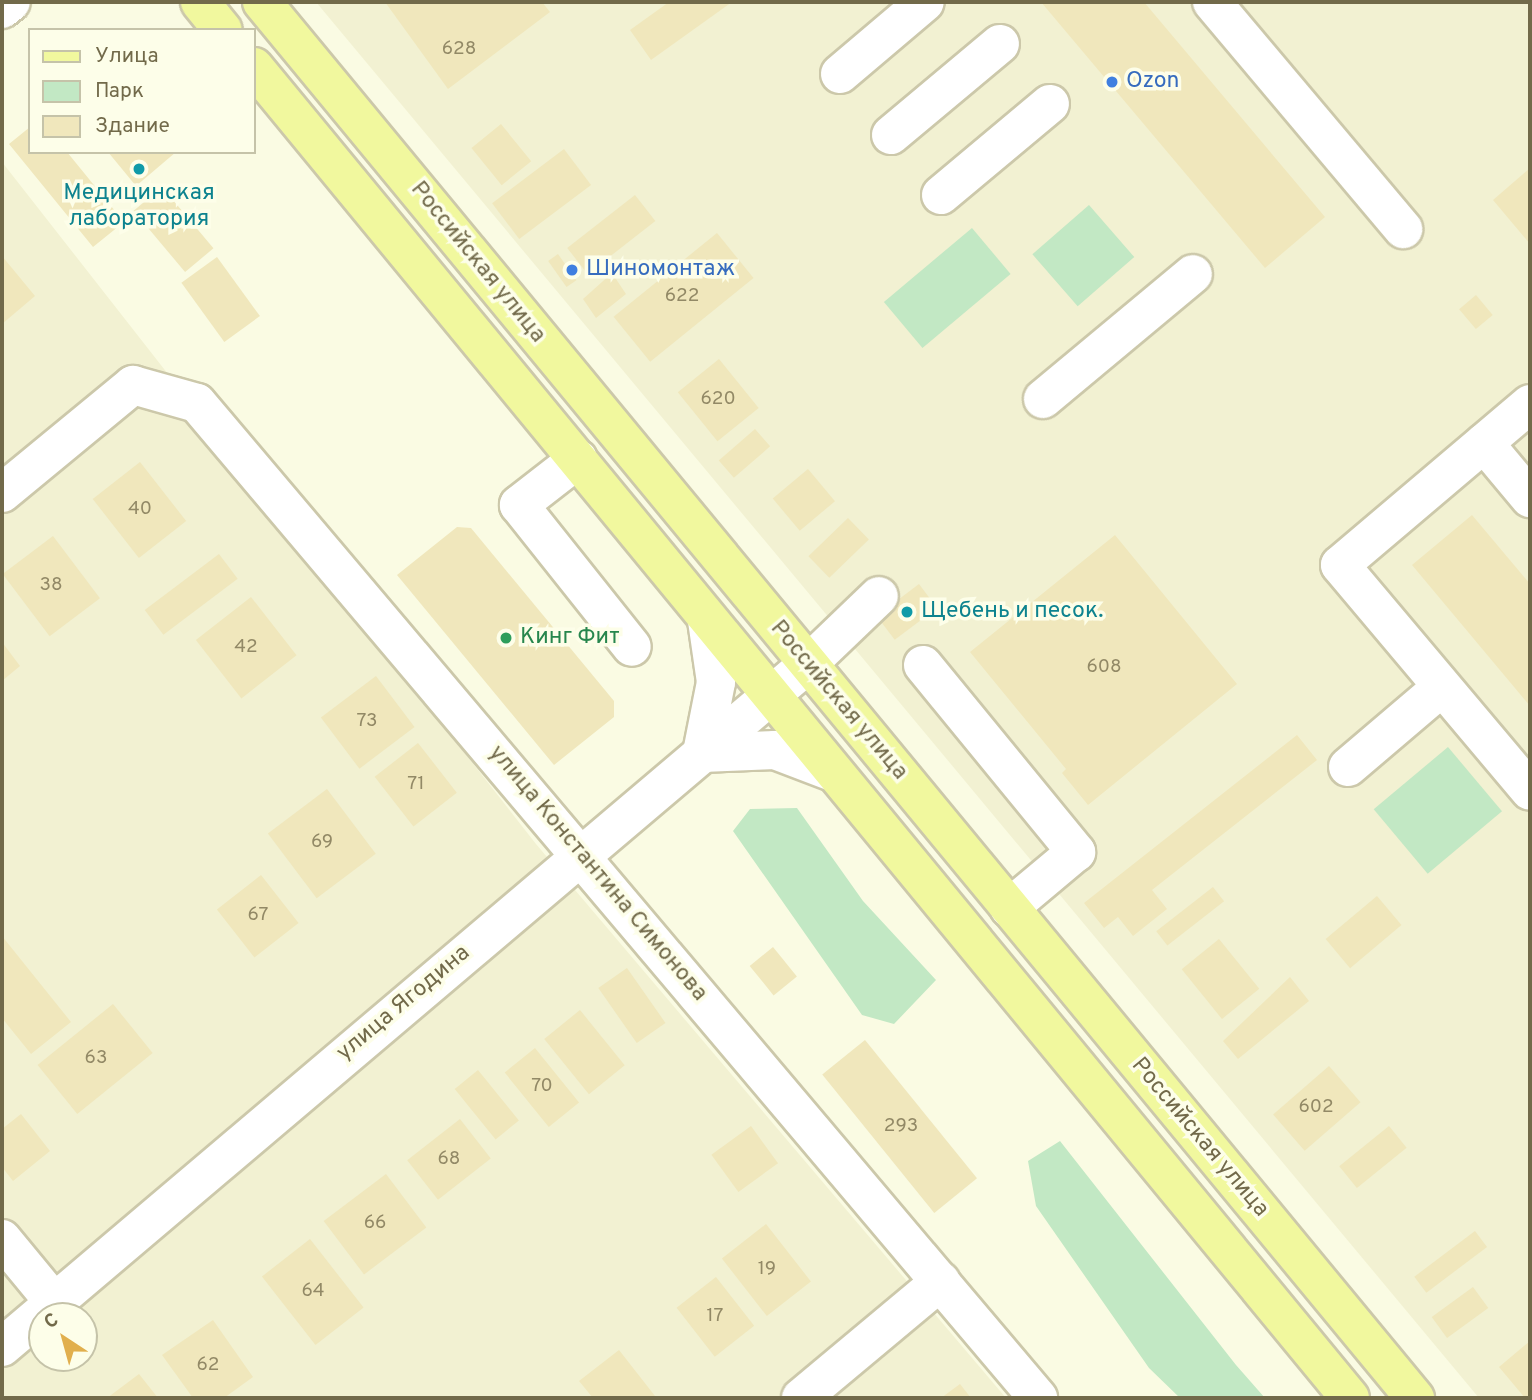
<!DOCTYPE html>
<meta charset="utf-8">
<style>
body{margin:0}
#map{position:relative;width:1532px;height:1400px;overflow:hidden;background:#fafbe3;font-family:Overpass,sans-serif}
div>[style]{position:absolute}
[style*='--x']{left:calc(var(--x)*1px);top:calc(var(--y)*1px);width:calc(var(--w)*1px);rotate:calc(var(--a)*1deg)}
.residential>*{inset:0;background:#f2f1d2}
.green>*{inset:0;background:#c2e8c4;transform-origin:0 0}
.building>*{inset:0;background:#f0e7bc;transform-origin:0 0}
.roads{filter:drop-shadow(2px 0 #ccc8aa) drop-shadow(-2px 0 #ccc8aa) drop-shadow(0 2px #ccc8aa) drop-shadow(0 -2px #ccc8aa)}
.minor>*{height:38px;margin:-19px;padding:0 19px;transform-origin:19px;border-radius:19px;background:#fff}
.major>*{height:38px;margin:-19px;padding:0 19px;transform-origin:19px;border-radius:19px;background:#f1f89e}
.dots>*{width:19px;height:19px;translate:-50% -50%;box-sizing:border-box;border:4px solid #fdfee9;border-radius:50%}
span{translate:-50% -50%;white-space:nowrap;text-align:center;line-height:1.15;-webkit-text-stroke:7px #fdfee9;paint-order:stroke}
.number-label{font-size:19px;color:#928966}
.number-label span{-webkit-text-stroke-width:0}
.shop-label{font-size:23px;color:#366cbe}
.left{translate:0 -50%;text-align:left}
.culture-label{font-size:23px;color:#0d838f}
.street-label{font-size:23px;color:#726a4a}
.leisure-label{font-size:23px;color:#27864d}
.frame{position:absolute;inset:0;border:4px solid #726a4a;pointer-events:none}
.legend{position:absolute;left:28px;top:28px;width:228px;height:126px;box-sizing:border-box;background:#fdfee9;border:2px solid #c5c3a9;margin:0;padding:9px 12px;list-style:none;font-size:21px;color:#726a4a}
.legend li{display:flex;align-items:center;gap:14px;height:35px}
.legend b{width:35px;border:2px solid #c5c3a9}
.north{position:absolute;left:28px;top:1302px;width:70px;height:70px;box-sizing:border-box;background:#fdfee9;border:2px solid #c5c3a9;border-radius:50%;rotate:324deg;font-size:19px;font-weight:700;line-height:28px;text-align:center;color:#726a4a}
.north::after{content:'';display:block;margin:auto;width:24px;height:32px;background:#e1af4d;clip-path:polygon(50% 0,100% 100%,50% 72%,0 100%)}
</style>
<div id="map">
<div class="residential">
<i style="clip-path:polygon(316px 2px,1530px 2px,1530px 1398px,1479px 1398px)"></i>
<i style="clip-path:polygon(evenodd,2px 162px,536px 844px,1006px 1398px,2px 1398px,2px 162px,42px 1316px,84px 1316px,84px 1358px,42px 1358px,42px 1316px)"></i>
</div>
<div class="green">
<i style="left:1089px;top:205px;width:69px;height:75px;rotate:49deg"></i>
<i style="left:972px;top:228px;width:60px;height:115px;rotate:50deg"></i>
<i style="left:1448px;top:747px;width:84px;height:97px;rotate:50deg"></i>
<i style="clip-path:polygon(797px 808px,863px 901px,936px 980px,894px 1024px,862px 1015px,733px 831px,750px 809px)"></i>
<i style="clip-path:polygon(1060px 1141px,1236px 1365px,1265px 1398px,1180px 1398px,1149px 1368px,1036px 1206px,1028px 1161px)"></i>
</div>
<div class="building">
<i style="clip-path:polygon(385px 2px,542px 2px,550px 12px,448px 89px)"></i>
<i style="clip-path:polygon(669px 2px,732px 2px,651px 60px,630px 30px)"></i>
<i style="clip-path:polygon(1041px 2px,1144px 2px,1325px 217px,1265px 268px)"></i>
<i style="left:501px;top:124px;width:48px;height:38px;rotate:51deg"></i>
<i style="clip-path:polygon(30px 127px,30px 152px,67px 152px,124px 222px,93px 247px,9px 144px)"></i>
<i style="left:564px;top:149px;width:45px;height:90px;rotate:53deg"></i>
<i style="clip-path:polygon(108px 152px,176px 152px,136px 186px)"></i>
<i style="clip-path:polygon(1530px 168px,1530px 244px,1493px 200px)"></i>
<i style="left:162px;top:187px;width:80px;height:37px;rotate:50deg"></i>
<i style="left:635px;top:195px;width:33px;height:86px;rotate:52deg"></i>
<i style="left:717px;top:233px;width:58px;height:133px;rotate:51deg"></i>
<i style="left:558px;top:254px;width:32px;height:12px;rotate:55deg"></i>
<i style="clip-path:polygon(2px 256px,35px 296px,2px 324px)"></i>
<i style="left:217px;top:257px;width:73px;height:44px;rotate:54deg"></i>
<i style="clip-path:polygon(612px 273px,626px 294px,596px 318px,583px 299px)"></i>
<i style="left:1476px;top:295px;width:26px;height:22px;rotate:50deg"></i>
<i style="left:719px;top:359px;width:63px;height:53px;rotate:51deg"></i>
<i style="left:755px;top:429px;width:23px;height:48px;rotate:49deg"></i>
<i style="left:140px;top:462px;width:75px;height:60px;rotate:52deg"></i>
<i style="left:808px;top:469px;width:42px;height:46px;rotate:50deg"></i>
<i style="clip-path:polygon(1472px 515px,1530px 584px,1530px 706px,1412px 565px)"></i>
<i style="left:848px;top:518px;width:30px;height:55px;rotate:46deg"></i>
<i style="clip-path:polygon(457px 527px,471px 528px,614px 701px,614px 717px,554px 765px,397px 575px)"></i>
<i style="clip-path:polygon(1115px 535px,1237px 684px,1088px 805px,1062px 773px,1066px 769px,970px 652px)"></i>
<i style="left:53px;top:536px;width:78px;height:63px;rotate:53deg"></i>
<i style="left:219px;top:554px;width:31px;height:93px;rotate:53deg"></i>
<i style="left:919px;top:584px;width:30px;height:53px;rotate:53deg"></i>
<i style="left:251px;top:597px;width:74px;height:70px;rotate:52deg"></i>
<i style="clip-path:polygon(2px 642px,20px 666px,2px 681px)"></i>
<i style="left:376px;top:676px;width:64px;height:69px;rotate:53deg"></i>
<i style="clip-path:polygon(1297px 735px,1317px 760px,1152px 890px,1167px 909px,1133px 936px,1118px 917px,1104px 928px,1084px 903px)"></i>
<i style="left:418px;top:743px;width:63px;height:55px;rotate:52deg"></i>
<i style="left:327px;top:789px;width:81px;height:74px;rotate:53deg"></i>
<i style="left:261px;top:875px;width:61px;height:56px;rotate:52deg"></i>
<i style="left:1213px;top:887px;width:18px;height:72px;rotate:52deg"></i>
<i style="left:1377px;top:896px;width:38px;height:67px;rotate:50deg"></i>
<i style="clip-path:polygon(2px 936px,71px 1022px,31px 1054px,2px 1018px)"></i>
<i style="left:1219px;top:939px;width:64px;height:48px;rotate:51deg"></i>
<i style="left:773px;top:947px;width:38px;height:30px;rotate:51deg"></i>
<i style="left:627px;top:968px;width:67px;height:35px;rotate:55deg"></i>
<i style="clip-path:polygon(1290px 977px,1309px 1001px,1238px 1059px,1223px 1041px)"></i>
<i style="left:113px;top:1004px;width:63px;height:97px;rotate:51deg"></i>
<i style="left:580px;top:1010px;width:71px;height:46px;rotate:51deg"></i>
<i style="left:865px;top:1040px;width:178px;height:55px;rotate:51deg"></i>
<i style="left:535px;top:1048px;width:70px;height:39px;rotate:51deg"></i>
<i style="left:1329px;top:1066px;width:48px;height:74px;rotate:49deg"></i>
<i style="left:478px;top:1070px;width:65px;height:30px;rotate:51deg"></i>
<i style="clip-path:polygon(21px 1114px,50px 1151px,13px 1181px,2px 1167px,2px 1129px)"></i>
<i style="left:460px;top:1119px;width:50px;height:67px;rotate:52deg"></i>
<i style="left:751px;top:1126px;width:46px;height:49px;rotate:54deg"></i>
<i style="left:1389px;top:1126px;width:28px;height:64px;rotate:51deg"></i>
<i style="left:386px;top:1174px;width:67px;height:78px;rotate:53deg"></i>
<i style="left:766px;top:1224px;width:73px;height:56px;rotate:52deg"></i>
<i style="left:1475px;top:1231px;width:20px;height:76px;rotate:53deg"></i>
<i style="left:310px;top:1239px;width:87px;height:61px;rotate:52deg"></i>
<i style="left:716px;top:1277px;width:62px;height:50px;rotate:52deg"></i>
<i style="left:1473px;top:1287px;width:26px;height:51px;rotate:54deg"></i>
<i style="clip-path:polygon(213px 1320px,253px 1377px,224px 1398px,193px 1398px,162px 1355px)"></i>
<i style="clip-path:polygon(1530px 1341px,1530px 1398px,1525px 1398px,1499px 1367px)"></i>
<i style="clip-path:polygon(619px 1350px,655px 1396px,652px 1398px,593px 1398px,579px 1381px)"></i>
<i style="clip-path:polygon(139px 1374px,158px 1398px,107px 1398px)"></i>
<i style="clip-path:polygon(960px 1384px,971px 1398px,941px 1398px)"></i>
</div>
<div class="roads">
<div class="minor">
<i style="--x:1212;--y:2;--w:297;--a:49.9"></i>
<i style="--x:2;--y:9;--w:11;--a:-38"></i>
<i style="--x:840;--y:74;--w:111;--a:-40.3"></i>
<i style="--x:891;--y:135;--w:142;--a:-39.9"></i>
<i style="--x:941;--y:195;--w:142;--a:-39.9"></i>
<i style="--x:1043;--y:399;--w:195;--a:-39.8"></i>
<i style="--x:1530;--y:404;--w:249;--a:139.7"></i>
<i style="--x:1340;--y:565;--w:295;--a:49.9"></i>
<i style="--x:1484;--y:443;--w:72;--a:50.1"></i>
<i style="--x:578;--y:459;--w:75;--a:142.1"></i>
<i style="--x:519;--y:505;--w:181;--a:51.5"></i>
<i style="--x:2;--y:493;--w:170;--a:-39.5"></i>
<i style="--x:133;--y:385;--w:66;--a:15.7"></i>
<i style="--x:197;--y:403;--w:1303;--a:49.79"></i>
<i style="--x:923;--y:665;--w:242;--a:50.7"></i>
<i style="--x:1076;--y:852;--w:87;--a:140.1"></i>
<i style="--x:702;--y:753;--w:72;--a:-78.8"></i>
<i style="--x:716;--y:682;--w:63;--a:-98.3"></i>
<i style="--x:702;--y:753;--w:73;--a:-2.4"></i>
<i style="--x:775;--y:750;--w:59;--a:20.9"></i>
<i style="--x:1348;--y:767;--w:123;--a:-40.4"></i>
<i style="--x:2;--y:1239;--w:82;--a:50.5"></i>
<i style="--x:2;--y:1347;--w:1056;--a:-40.28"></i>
<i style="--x:808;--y:664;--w:98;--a:-43.8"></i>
<i style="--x:801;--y:1398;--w:182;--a:-39.9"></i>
</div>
<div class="major">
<i style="--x:200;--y:2;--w:36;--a:51"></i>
<i style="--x:262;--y:2;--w:1811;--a:50.45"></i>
<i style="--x:254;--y:67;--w:1724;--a:50.53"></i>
</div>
</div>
<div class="dots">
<i style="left:1112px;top:82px;background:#3f7fe0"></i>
<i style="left:139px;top:169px;background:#0f9aa8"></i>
<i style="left:572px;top:270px;background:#3f7fe0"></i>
<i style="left:907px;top:612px;background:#0f9aa8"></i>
<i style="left:506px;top:638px;background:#2e9e5b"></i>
</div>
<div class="number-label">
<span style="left:459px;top:50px">628</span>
<span style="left:682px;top:297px">622</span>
<span style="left:718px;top:400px">620</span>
<span style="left:140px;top:510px">40</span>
<span style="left:51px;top:586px">38</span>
<span style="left:246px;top:648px">42</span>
<span style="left:1104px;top:668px">608</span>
<span style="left:367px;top:722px">73</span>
<span style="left:416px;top:785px">71</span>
<span style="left:322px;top:843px">69</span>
<span style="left:258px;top:916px">67</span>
<span style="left:96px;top:1059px">63</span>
<span style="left:542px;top:1087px">70</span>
<span style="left:1316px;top:1108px">602</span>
<span style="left:901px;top:1127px">293</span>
<span style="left:449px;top:1160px">68</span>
<span style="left:375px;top:1224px">66</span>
<span style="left:767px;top:1270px">19</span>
<span style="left:313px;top:1292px">64</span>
<span style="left:715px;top:1317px">17</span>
<span style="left:208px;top:1366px">62</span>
</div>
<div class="shop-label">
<span class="left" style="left:1126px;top:82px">Ozon</span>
<span class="left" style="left:586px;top:270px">Шиномонтаж</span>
</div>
<div class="culture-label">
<span style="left:139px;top:207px">Медицинская<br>лаборатория</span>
<span class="left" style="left:921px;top:612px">Щебень и песок.</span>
</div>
<div class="street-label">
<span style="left:477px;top:263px;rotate:51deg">Российская улица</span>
<span style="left:838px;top:701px;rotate:50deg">Российская улица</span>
<span style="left:597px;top:874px;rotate:50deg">улица Константина Симонова</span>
<span style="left:404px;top:1004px;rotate:-40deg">улица Ягодина</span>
<span style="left:1199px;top:1138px;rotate:50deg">Российская улица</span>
</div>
<div class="leisure-label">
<span class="left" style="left:520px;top:638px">Кинг Фит</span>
</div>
<div class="frame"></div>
<ul class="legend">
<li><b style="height:9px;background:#f1f89e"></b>Улица</li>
<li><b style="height:19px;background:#c2e8c4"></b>Парк</li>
<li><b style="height:19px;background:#f0e7bc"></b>Здание</li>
</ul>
<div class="north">С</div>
</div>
